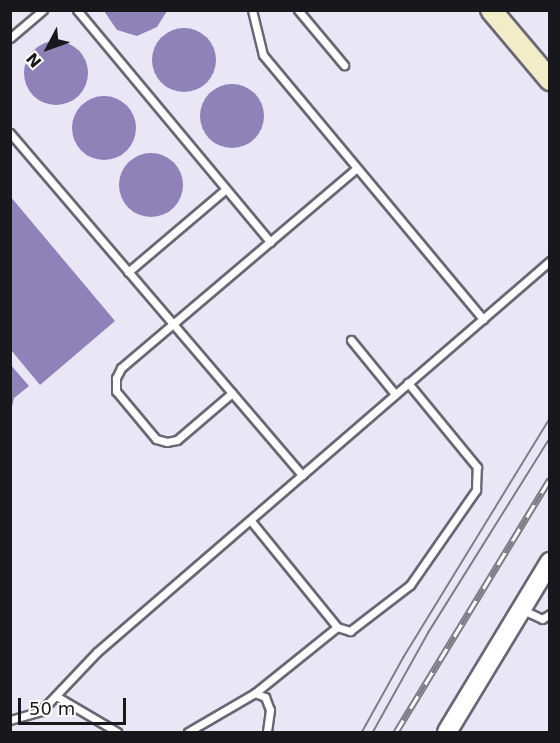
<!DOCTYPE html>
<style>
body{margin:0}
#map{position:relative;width:560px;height:743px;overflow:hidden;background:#e9e6f5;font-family:"DejaVu Sans",sans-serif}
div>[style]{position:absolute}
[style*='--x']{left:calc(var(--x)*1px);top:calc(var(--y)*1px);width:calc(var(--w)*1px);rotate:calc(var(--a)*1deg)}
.water>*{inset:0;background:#8f82b8}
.round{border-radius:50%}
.roads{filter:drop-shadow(2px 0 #6a6774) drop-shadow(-2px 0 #6a6774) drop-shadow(0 2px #6a6774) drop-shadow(0 -2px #6a6774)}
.service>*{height:7px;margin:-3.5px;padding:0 3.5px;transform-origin:3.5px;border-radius:3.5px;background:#fff}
.tertiary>*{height:18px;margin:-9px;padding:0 9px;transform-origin:9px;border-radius:9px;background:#fff}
.secondary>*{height:20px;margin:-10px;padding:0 10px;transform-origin:10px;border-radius:10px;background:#f2ecc9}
.tram>*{height:1.5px;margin:-0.75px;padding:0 0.75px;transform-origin:0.75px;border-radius:0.75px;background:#7e7c86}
.rail>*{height:7px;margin-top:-3.5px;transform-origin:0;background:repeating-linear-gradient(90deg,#fff 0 14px,#7e7c86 0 28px);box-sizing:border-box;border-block:2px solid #7e7c86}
span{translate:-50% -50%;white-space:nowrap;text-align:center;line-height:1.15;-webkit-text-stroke:6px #fff;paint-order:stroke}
.frame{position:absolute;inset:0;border:12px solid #18171c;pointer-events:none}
.north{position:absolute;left:18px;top:18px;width:60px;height:60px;-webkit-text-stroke:4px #fff;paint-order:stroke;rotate:229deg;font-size:16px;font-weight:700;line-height:24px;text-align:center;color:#18171c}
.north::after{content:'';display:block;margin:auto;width:21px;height:27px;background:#18171c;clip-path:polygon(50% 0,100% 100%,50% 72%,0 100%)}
.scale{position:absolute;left:18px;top:698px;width:108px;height:27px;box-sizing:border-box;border:3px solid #18171c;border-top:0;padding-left:8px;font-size:18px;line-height:21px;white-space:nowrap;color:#18171c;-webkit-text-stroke:4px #fff;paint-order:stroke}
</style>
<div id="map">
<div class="water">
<i style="clip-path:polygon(104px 11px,104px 10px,167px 11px,157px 27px,137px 36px,117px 30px)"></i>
<i class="round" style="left:152px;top:28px;width:64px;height:64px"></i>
<i class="round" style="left:24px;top:41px;width:64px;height:64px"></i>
<i class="round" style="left:200px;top:84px;width:64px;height:64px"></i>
<i class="round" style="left:72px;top:96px;width:64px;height:64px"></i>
<i class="round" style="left:119px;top:153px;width:64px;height:64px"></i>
<i style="clip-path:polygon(10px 196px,115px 321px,40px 385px,11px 350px)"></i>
<i style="clip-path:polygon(10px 364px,29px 386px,14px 398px,11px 411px)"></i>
</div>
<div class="roads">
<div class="service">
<i style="--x:77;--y:10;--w:302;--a:50.2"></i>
<i style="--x:252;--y:10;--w:46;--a:76.3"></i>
<i style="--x:263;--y:55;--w:344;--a:50.2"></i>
<i style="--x:298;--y:10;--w:72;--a:50.1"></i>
<i style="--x:10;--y:38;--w:43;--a:-40.3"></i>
<i style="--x:10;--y:133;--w:450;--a:49.5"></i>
<i style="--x:302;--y:475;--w:328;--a:-40.8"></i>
<i style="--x:128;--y:272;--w:128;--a:-40.3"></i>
<i style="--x:351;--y:340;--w:70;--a:50.8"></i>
<i style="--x:232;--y:393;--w:72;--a:139.5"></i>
<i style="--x:177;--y:440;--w:10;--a:169"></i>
<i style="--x:167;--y:442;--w:11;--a:-165"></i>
<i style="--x:156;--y:439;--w:62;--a:-129.8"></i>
<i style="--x:116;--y:391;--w:13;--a:-90"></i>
<i style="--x:116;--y:378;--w:11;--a:-63"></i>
<i style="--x:121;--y:368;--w:309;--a:-40.3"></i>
<i style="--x:251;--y:521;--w:136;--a:50.9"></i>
<i style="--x:337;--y:627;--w:14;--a:17"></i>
<i style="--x:350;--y:631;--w:76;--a:-37.5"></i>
<i style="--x:410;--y:585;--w:116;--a:-55.2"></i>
<i style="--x:476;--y:490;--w:23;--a:-88"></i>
<i style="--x:477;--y:467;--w:109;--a:-129.4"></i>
<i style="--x:523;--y:610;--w:21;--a:25"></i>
<i style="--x:542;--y:619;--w:9;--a:-32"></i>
<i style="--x:255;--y:693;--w:105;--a:-38.8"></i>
<i style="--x:56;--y:696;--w:71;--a:30.5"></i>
<i style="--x:10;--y:720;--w:32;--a:-16"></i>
<i style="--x:41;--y:711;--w:81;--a:-46.5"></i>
<i style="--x:97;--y:652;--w:271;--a:-40.8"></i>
<i style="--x:188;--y:732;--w:78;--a:-30.2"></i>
<i style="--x:255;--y:693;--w:11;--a:22"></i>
<i style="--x:265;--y:697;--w:14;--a:69"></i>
<i style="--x:270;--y:710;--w:22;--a:98"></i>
</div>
<div class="tertiary">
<i style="--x:447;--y:732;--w:199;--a:-58.8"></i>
</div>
<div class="secondary">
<i style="--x:491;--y:10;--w:92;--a:49.9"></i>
</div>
</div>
<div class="tram">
<i style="--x:362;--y:732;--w:85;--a:-61"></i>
<i style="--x:403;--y:658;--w:281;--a:-58.5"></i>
<i style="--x:373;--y:732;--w:113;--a:-60.9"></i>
<i style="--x:428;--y:633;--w:230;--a:-58"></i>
</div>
<div class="rail">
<i style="--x:396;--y:732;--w:296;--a:-58.7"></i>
</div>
<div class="frame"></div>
<div class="north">N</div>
<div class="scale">50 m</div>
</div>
